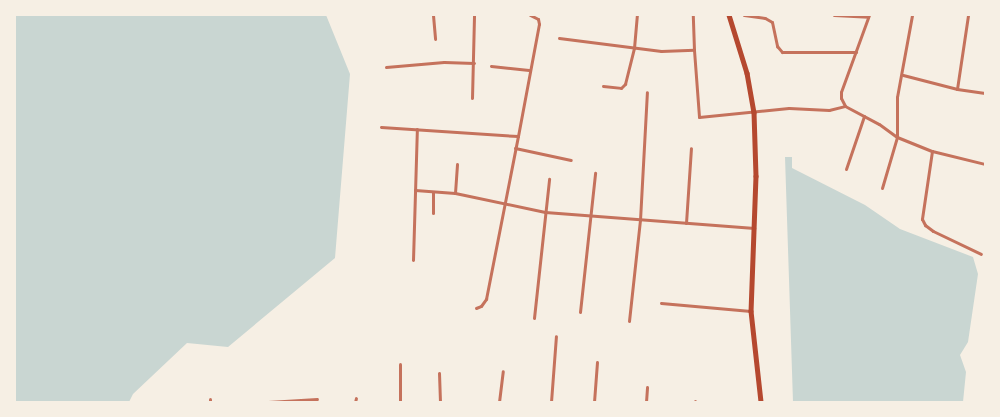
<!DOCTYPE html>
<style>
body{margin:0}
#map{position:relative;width:1000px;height:417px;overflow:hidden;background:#f6efe4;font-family:Karla,sans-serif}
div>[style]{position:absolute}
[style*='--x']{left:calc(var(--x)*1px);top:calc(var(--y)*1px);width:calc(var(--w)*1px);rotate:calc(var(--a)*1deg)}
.water>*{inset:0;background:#c9d6d2}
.minor>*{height:3px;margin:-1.5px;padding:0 1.5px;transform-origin:1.5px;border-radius:1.5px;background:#c5725c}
.secondary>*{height:4.5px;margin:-2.25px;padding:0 2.25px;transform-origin:2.25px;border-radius:2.25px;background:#b5482f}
span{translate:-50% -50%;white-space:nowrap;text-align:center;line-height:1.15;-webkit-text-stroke:4px #f6efe4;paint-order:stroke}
.frame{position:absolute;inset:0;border:16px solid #f6efe4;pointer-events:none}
</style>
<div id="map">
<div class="water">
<i style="clip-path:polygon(15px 15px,326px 15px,350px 74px,335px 258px,228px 347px,187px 343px,133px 394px,129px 402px,15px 402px)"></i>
<i style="clip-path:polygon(785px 157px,792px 157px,792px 168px,865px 205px,900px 229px,973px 257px,978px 274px,968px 342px,960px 355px,966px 372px,963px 402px,793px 402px)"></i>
</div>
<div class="minor">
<i style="--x:433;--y:15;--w:24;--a:85"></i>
<i style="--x:744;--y:15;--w:21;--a:8"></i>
<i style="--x:765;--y:18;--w:8;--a:30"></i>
<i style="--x:772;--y:22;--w:25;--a:78"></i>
<i style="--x:777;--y:46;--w:8;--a:50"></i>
<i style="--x:782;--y:52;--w:74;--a:0"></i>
<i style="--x:834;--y:15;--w:34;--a:3"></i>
<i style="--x:869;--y:15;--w:82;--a:110"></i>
<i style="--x:841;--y:92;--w:6;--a:90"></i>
<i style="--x:841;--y:98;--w:9;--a:63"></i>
<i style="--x:845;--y:106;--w:38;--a:28"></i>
<i style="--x:879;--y:124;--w:22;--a:36"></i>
<i style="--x:897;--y:137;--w:38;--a:22"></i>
<i style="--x:932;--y:151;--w:55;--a:13.8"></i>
<i style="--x:559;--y:38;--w:103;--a:7.3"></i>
<i style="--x:661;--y:51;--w:33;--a:-2"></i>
<i style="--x:694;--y:50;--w:35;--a:-92"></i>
<i style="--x:694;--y:50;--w:67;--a:85.7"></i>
<i style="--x:699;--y:117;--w:90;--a:-5.7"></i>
<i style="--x:789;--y:108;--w:40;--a:2.9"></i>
<i style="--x:829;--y:110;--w:16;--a:-14"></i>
<i style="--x:491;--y:66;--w:38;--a:6"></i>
<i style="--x:386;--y:67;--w:58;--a:-4.9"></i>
<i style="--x:444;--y:62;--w:30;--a:2"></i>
<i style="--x:903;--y:75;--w:56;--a:14.5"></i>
<i style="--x:957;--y:89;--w:28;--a:8"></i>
<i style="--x:603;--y:86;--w:18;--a:6"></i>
<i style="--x:621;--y:88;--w:6;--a:-45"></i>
<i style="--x:625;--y:84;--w:37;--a:-76"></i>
<i style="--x:634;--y:48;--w:33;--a:-85"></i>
<i style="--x:957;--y:89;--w:75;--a:-81.5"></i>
<i style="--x:472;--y:98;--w:83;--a:-88.6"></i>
<i style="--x:381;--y:127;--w:137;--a:3.8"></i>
<i style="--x:518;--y:136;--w:114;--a:-79.4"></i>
<i style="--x:539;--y:24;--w:5;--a:-101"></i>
<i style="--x:538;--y:19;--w:9;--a:-153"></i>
<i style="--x:515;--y:148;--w:57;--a:12.1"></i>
<i style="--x:932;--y:151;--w:69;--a:98.4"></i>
<i style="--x:922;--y:219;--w:7;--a:63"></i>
<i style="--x:925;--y:225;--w:10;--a:37"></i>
<i style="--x:933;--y:231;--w:53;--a:25.6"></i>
<i style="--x:846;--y:169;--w:56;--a:-71.2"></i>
<i style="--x:882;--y:188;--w:53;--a:-73.6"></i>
<i style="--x:897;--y:137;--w:40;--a:-90"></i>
<i style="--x:897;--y:97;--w:83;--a:-79.6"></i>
<i style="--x:415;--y:190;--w:40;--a:4.3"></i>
<i style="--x:455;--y:193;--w:92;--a:11.9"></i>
<i style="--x:545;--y:212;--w:210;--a:4.4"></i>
<i style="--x:455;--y:193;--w:29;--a:-86"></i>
<i style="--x:433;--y:213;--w:21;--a:-90"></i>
<i style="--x:686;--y:223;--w:75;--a:-86.2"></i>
<i style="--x:413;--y:260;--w:131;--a:-88.3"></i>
<i style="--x:661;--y:303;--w:90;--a:5.1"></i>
<i style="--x:476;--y:308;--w:5;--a:-22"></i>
<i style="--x:481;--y:306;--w:9;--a:-54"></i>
<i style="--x:486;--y:299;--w:166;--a:-78.9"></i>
<i style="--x:580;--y:312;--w:140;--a:-83.8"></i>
<i style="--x:534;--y:318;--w:140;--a:-83.8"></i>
<i style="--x:629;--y:321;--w:102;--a:-83.8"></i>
<i style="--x:640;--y:220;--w:128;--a:-86.9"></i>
<i style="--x:400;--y:364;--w:38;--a:90"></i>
<i style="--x:439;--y:373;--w:29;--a:88"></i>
<i style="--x:210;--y:399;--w:3;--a:90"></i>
<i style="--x:268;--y:402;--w:49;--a:-3.5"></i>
<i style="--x:355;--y:402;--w:4;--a:-76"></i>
<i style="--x:499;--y:402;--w:31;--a:-83"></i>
<i style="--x:551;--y:402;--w:66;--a:-85.7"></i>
<i style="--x:594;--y:402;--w:40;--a:-85.7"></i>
<i style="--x:646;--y:402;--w:15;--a:-86"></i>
<i style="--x:695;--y:402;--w:1;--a:-90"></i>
</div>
<div class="secondary">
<i style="--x:729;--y:15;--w:61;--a:72.8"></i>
<i style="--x:747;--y:73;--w:40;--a:80"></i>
<i style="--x:754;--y:112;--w:64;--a:88.2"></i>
<i style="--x:756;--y:176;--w:135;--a:92.1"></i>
<i style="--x:751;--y:311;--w:92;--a:83.7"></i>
</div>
<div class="frame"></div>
</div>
